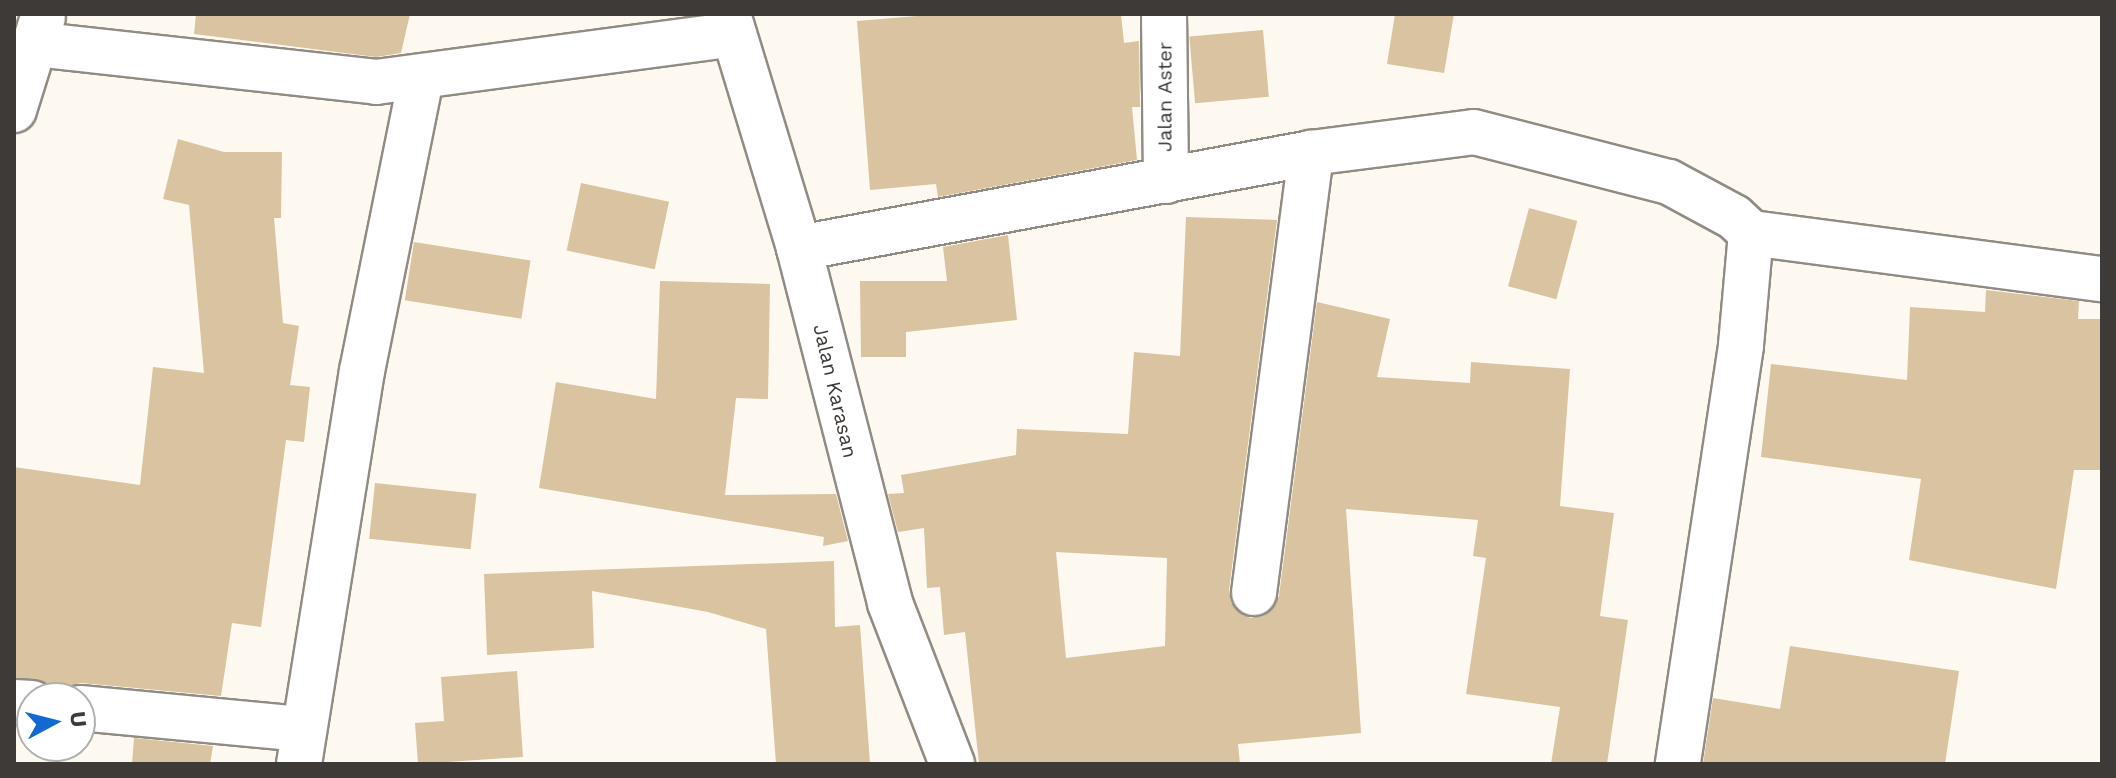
<!DOCTYPE html>
<style>
body{margin:0}
#map{position:relative;width:2116px;height:778px;overflow:hidden;background:#fef9f0;font-family:"Work Sans",sans-serif}
div>[style]{position:absolute}
[style*='--x']{left:calc(var(--x)*1px);top:calc(var(--y)*1px);width:calc(var(--w)*1px);rotate:calc(var(--a)*1deg)}
.building>*{inset:0;background:#d9c3a0;transform-origin:0 0}
.roads{filter:drop-shadow(2px 0 #908b83) drop-shadow(-2px 0 #908b83) drop-shadow(0 2px #908b83) drop-shadow(0 -2px #908b83)}
.minor>*{height:44px;margin:-22px;padding:0 22px;transform-origin:22px;border-radius:22px;background:#fff}
span{translate:-50% -50%;white-space:nowrap;text-align:center;line-height:1.15;-webkit-text-stroke:6px #fff;paint-order:stroke}
.street-label{font-size:20px;color:#3d3a37}
.frame{position:absolute;inset:0;border:16px solid #3d3a37;pointer-events:none}
.north{position:absolute;left:16px;top:682px;width:80px;height:80px;box-sizing:border-box;background:#fff;border:2px solid #b1b0af;border-radius:50%;rotate:83deg;font-size:22px;font-weight:700;line-height:32px;text-align:center;color:#3d3a37}
.north::after{content:'';display:block;margin:auto;width:28px;height:36px;background:#1369d2;clip-path:polygon(50% 0,100% 100%,50% 72%,0 100%)}
</style>
<div id="map">
<div class="building">
<i style="clip-path:polygon(196px 14px,410px 14px,401px 53px,376px 57px,194px 34px)"></i>
<i style="clip-path:polygon(941px 14px,1121px 14px,1124px 43px,1139px 41px,1140px 107px,1132px 107px,1137px 160px,938px 197px,936px 184px,870px 190px,857px 21px)"></i>
<i style="clip-path:polygon(1395px 14px,1454px 14px,1444px 73px,1387px 64px)"></i>
<i style="left:1263px;top:30px;width:67px;height:74px;rotate:85deg"></i>
<i style="clip-path:polygon(178px 139px,224px 152px,282px 152px,281px 218px,274px 218px,283px 323px,299px 326px,290px 385px,310px 387px,304px 442px,286px 440px,261px 627px,232px 623px,221px 696px,82px 683px,52px 689px,14px 677px,14px 467px,140px 485px,153px 367px,204px 373px,189px 205px,163px 199px)"></i>
<i style="left:581px;top:183px;width:90px;height:69px;rotate:12deg"></i>
<i style="left:1529px;top:208px;width:50px;height:81px;rotate:15deg"></i>
<i style="clip-path:polygon(evenodd,1186px 217px,1277px 220px,1229px 590px,1231px 603px,1250px 618px,1264px 616px,1279px 596px,1317px 302px,1390px 319px,1377px 377px,1470px 383px,1471px 362px,1570px 369px,1560px 506px,1614px 513px,1600px 616px,1628px 620px,1607px 764px,1551px 764px,1560px 707px,1466px 694px,1486px 558px,1473px 556px,1478px 520px,1346px 509px,1361px 733px,1238px 744px,1240px 764px,979px 764px,965px 632px,944px 635px,940px 587px,927px 588px,924px 528px,898px 532px,888px 494px,904px 493px,901px 475px,1016px 455px,1017px 429px,1128px 434px,1134px 352px,1180px 356px,1186px 217px,1056px 552px,1167px 558px,1165px 646px,1066px 658px,1056px 552px)"></i>
<i style="clip-path:polygon(1008px 235px,1017px 320px,906px 332px,906px 357px,861px 357px,860px 281px,947px 281px,943px 247px)"></i>
<i style="left:414px;top:242px;width:118px;height:59px;rotate:9deg"></i>
<i style="clip-path:polygon(660px 281px,770px 284px,768px 399px,736px 398px,725px 495px,836px 494px,848px 541px,823px 546px,824px 537px,539px 488px,556px 382px,656px 399px)"></i>
<i style="clip-path:polygon(1986px 290px,2079px 301px,2078px 319px,2102px 319px,2102px 470px,2074px 470px,2056px 589px,1909px 560px,1921px 479px,1761px 457px,1771px 364px,1907px 380px,1910px 307px,1985px 312px)"></i>
<i style="left:375px;top:483px;width:102px;height:56px;rotate:6deg"></i>
<i style="clip-path:polygon(834px 561px,835px 627px,860px 625px,870px 764px,776px 764px,766px 629px,708px 612px,592px 591px,594px 648px,487px 655px,484px 574px)"></i>
<i style="clip-path:polygon(1790px 646px,1959px 671px,1945px 764px,1703px 764px,1713px 698px,1780px 709px)"></i>
<i style="clip-path:polygon(517px 671px,523px 757px,418px 764px,415px 723px,444px 721px,441px 677px)"></i>
<i style="clip-path:polygon(134px 738px,213px 746px,210px 764px,132px 764px)"></i>
</div>
<div class="roads">
<div class="minor">
<i style="--x:728;--y:14;--w:245;--a:73.1"></i>
<i style="--x:799;--y:248;--w:366;--a:75.6"></i>
<i style="--x:890;--y:603;--w:173;--a:68.9"></i>
<i style="--x:1164;--y:14;--w:167;--a:89.3"></i>
<i style="--x:34;--y:44;--w:344;--a:6.3"></i>
<i style="--x:376;--y:82;--w:361;--a:-7.6"></i>
<i style="--x:14;--y:110;--w:97;--a:-72.7"></i>
<i style="--x:1751;--y:233;--w:354;--a:7.5"></i>
<i style="--x:799;--y:248;--w:521;--a:-10.51"></i>
<i style="--x:1311;--y:153;--w:164;--a:-7.3"></i>
<i style="--x:1474;--y:132;--w:201;--a:14.4"></i>
<i style="--x:1669;--y:182;--w:74;--a:28.3"></i>
<i style="--x:1734;--y:217;--w:23;--a:43"></i>
<i style="--x:1751;--y:233;--w:113;--a:95.1"></i>
<i style="--x:1741;--y:346;--w:423;--a:98.6"></i>
<i style="--x:1254;--y:593;--w:444;--a:-82.6"></i>
<i style="--x:14;--y:702;--w:18;--a:3"></i>
<i style="--x:80;--y:708;--w:224;--a:5.4"></i>
<i style="--x:299;--y:764;--w:398;--a:-80.9"></i>
<i style="--x:362;--y:371;--w:298;--a:-78.6"></i>
</div>
</div>
<div class="street-label">
<span style="left:1165px;top:97px;rotate:-90deg">Jalan Aster</span>
<span style="left:835px;top:391px;rotate:77deg">Jalan Karasan</span>
</div>
<div class="frame"></div>
<div class="north">U</div>
</div>
